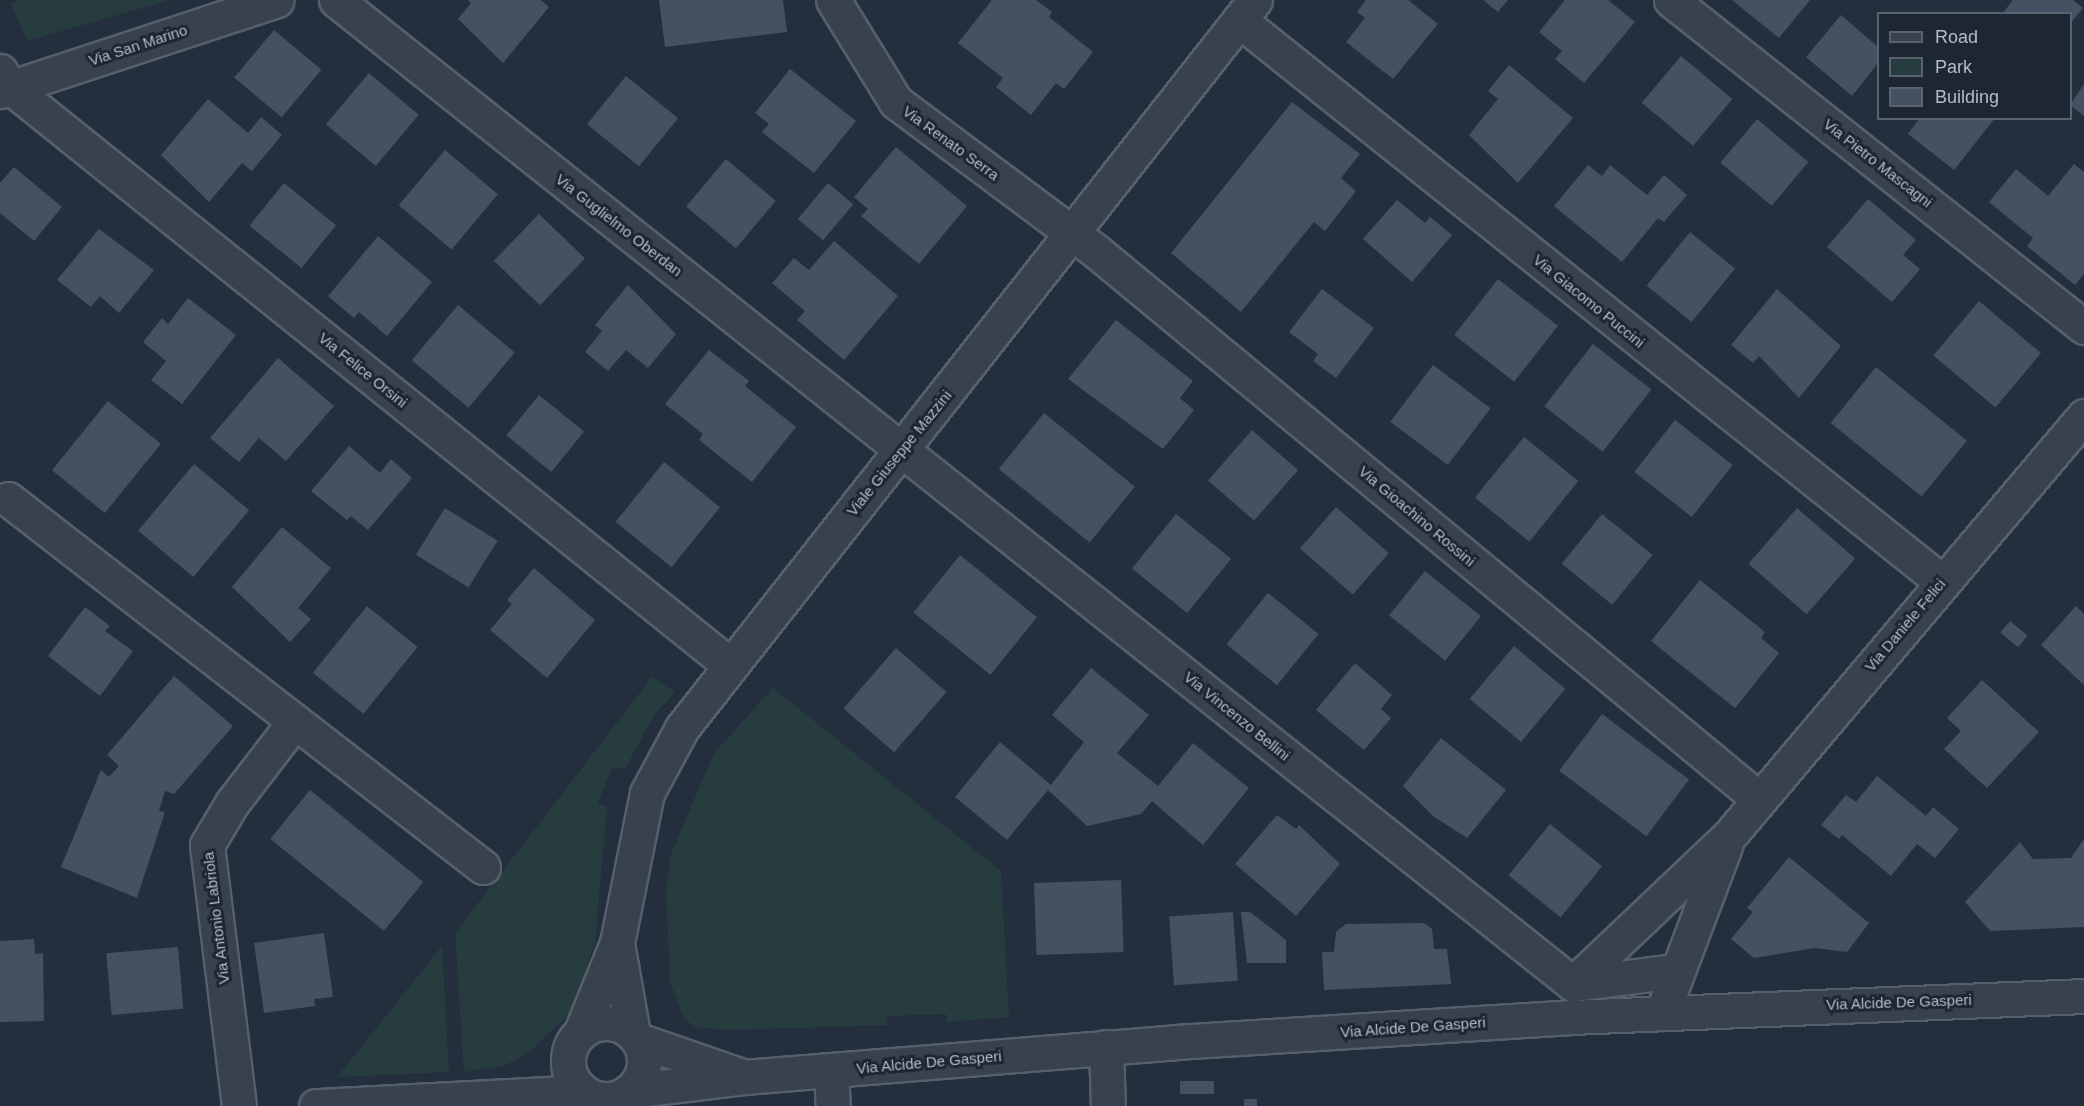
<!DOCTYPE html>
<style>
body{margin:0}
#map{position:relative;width:2084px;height:1106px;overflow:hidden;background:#242f3e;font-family:Helvetica,sans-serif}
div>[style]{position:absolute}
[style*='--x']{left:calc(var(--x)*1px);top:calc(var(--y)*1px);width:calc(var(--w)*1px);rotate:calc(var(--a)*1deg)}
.green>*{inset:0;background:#263c3f}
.building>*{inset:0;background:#455162;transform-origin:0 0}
.roads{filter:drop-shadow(2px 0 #565f6c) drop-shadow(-2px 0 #565f6c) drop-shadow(0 2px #565f6c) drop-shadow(0 -2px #565f6c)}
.minor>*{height:33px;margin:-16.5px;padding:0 16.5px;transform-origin:16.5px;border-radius:16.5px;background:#38414e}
.minor>.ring{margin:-16.5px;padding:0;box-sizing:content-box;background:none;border:33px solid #38414e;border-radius:50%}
span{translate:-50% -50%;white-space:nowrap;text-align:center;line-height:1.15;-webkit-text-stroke:6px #1d2633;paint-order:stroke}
.street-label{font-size:15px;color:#b4bcc9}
.legend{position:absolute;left:1877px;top:12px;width:195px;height:108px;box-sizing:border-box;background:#1d2633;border:2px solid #59626f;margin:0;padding:8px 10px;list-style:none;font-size:18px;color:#b4bcc9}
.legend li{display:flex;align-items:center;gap:12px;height:30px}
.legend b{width:30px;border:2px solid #59626f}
</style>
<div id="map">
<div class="green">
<i style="clip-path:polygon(18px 0,170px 0,27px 41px,11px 4px)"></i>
<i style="clip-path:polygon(652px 677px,675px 692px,654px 715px,625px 769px,612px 768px,598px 803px,607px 807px,595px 942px,578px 996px,569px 1014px,530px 1052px,506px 1065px,464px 1072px,455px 933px)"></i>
<i style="clip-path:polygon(773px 688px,1001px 871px,1009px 1017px,947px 1022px,946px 1014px,886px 1016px,887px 1025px,729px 1030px,696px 1027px,684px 1019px,670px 982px,666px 889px,671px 854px,714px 753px)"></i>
<i style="clip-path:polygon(442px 946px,449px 1072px,337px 1077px)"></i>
</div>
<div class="building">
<i style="clip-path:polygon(468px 0,541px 0,549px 7px,503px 63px,458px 19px,471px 3px)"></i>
<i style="clip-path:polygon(659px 0,783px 0,787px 32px,665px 47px)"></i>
<i style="clip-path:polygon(992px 0,1036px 0,1052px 12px,1049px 17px,1093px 52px,1064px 89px,1056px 83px,1031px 115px,996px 87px,1003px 78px,958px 43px)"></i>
<i style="clip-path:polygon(1366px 0,1408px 0,1438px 24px,1393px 79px,1346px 42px,1365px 18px,1357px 12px)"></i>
<i style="clip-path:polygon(1483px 0,1508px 0,1498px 12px)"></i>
<i style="clip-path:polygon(1565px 0,1608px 0,1635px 22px,1584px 83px,1555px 59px,1562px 51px,1539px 32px)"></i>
<i style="clip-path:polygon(1732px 0,1810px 0,1779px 38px)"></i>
<i style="clip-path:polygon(2013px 0,2073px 0,2083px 8px,2070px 24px,2070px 14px,2002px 14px)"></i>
<i style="clip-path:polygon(1841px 15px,1878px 47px,1878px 63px,1852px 96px,1806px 57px)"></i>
<i style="left:274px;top:30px;width:62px;height:62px;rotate:40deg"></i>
<i style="left:1681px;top:56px;width:67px;height:61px;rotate:40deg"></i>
<i style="clip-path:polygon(1509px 65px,1573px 118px,1518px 183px,1469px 135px,1498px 99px,1488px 91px)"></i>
<i style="clip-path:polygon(790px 69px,856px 121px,814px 173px,762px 132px,769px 124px,755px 113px)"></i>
<i style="left:369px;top:73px;width:65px;height:67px;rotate:40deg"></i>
<i style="left:626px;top:76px;width:67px;height:62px;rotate:39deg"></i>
<i style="clip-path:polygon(2084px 84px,2084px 116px,2070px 105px)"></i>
<i style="clip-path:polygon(208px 99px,248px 133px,261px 117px,282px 135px,252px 171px,242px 163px,209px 202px,161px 155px)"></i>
<i style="clip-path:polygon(1292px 102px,1360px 154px,1341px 178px,1356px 191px,1325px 231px,1314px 222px,1241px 312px,1171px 253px)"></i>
<i style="clip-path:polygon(1920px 118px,1995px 118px,1954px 170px,1908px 134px)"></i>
<i style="left:1757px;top:119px;width:67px;height:57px;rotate:40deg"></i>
<i style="clip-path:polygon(896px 147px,967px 206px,919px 264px,861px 216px,868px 209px,854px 197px)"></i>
<i style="left:445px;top:150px;width:69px;height:72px;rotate:40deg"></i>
<i style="left:726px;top:159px;width:65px;height:62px;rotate:40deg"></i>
<i style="clip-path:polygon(2074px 164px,2084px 172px,2084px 274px,2075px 285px,2027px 246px,2033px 238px,1989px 202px,2016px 169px,2048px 196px)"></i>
<i style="clip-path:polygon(1588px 165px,1602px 176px,1610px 165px,1647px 195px,1664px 175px,1687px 195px,1664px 222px,1658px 218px,1622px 262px,1554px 206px)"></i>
<i style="clip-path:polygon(14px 167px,62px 207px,34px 241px,0 213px,0 183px)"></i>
<i style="left:284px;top:183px;width:67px;height:55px;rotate:39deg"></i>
<i style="left:828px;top:183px;width:33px;height:47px;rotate:40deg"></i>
<i style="clip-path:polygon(1868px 199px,1916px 240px,1903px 255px,1920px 269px,1892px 302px,1827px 247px)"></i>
<i style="clip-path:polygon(1397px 200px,1425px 223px,1430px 217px,1452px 235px,1412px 282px,1363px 239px)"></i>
<i style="left:539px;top:214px;width:64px;height:65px;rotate:44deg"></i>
<i style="clip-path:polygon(99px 229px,154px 270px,119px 313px,100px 296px,91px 307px,57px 280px)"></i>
<i style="left:1690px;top:232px;width:58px;height:69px;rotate:39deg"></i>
<i style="clip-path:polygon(378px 236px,432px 282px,387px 336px,359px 312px,354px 318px,328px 296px)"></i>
<i style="clip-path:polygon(834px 241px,898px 296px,844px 360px,797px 320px,805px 311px,772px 283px,794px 258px,809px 270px)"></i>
<i style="left:1498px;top:279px;width:76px;height:71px;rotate:38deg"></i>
<i style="clip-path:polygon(628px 285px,676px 334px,648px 368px,626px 350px,608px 371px,585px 352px,602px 331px,595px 325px)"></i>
<i style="clip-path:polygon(1322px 289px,1374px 328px,1336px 378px,1313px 361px,1318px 354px,1289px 332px)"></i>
<i style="clip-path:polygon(1777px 289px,1841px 346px,1799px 398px,1759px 356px,1753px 363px,1731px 345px)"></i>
<i style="clip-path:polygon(188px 298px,236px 335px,182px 404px,151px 380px,166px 361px,143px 342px,162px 318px,168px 324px)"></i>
<i style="left:1979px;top:301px;width:81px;height:71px;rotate:40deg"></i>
<i style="left:458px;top:305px;width:74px;height:72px;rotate:40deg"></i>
<i style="clip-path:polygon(1116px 320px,1193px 381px,1180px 398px,1194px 410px,1163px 449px,1068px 379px)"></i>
<i style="left:1593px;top:344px;width:74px;height:79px;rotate:38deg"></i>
<i style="clip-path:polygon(709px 350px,749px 381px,745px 386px,796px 427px,752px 482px,699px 440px,703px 434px,665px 404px)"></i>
<i style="clip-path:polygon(278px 358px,334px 406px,286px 461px,259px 438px,239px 462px,210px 438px)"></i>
<i style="left:1433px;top:365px;width:72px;height:71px;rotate:37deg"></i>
<i style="left:1876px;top:367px;width:117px;height:72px;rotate:39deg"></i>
<i style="left:539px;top:395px;width:58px;height:52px;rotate:39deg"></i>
<i style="left:108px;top:401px;width:68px;height:89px;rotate:39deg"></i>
<i style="left:1044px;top:413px;width:117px;height:72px;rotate:39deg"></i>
<i style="left:1675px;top:420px;width:73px;height:66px;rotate:38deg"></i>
<i style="left:1252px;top:430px;width:61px;height:67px;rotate:41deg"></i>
<i style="left:1524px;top:437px;width:70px;height:78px;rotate:39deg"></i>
<i style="clip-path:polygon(349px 446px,380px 473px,391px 459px,412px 478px,368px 530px,351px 516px,347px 520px,311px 491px)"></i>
<i style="left:664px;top:462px;width:72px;height:77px;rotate:39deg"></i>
<i style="left:194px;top:464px;width:72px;height:87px;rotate:40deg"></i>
<i style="left:1336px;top:507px;width:70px;height:55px;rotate:41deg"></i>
<i style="left:445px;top:508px;width:62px;height:55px;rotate:32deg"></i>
<i style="left:1797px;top:508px;width:77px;height:74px;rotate:41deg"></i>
<i style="left:1176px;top:514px;width:71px;height:70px;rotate:39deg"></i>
<i style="left:1602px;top:514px;width:65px;height:64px;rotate:39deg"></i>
<i style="clip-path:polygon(282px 527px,331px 568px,298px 608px,311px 619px,290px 642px,232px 587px)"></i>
<i style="left:960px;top:555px;width:99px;height:74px;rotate:39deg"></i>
<i style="clip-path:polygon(534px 568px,595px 620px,547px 678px,490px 630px,512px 604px,507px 600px)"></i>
<i style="left:1425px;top:571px;width:72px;height:57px;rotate:39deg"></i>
<i style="clip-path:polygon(1700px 580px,1765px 632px,1761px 638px,1779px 653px,1735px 708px,1651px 641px)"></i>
<i style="left:1268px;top:593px;width:65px;height:66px;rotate:39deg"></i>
<i style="left:367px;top:606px;width:65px;height:86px;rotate:39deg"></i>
<i style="clip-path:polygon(2076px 606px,2084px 614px,2084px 685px,2041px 645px)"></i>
<i style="clip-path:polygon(85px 607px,110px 626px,105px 631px,133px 651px,100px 696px,48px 656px)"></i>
<i style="left:2010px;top:621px;width:23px;height:15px;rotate:40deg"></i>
<i style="left:1514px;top:646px;width:67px;height:69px;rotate:40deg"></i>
<i style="left:896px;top:648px;width:67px;height:80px;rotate:41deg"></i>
<i style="clip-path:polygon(1355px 663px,1392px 695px,1381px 709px,1391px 718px,1364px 750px,1316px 710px)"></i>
<i style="clip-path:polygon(1091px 668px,1149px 715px,1117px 753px,1158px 786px,1193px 743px,1249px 788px,1203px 845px,1152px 801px,1141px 814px,1087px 826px,1048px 790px,1007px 840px,955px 797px,1000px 742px,1051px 785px,1084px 742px,1052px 715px)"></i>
<i style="clip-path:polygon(174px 676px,233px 726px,174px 794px,165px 791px,159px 811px,165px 812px,137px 898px,61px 867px,101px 770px,109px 777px,119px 766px,107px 755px)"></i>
<i style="clip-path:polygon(1982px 680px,2039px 732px,1987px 788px,1944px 749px,1961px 731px,1947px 718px)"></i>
<i style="left:1602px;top:714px;width:109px;height:71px;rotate:37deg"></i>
<i style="clip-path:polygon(1441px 738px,1506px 790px,1467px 838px,1433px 816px,1403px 786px)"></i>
<i style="clip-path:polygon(1877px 776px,1926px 816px,1933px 807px,1959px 829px,1935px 858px,1917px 844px,1891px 876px,1842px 835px,1839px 839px,1821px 825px,1846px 795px,1856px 802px)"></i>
<i style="left:310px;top:790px;width:146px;height:63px;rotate:39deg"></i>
<i style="clip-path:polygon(1277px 815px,1296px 829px,1299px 825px,1340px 864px,1296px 916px,1235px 864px)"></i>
<i style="left:1550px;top:824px;width:67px;height:66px;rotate:39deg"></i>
<i style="clip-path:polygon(2084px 839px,2084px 927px,1990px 931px,1965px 902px,2020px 842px,2033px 859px,2071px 858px)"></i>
<i style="clip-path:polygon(1789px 857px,1869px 923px,1847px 952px,1815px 948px,1754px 958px,1731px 939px,1753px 912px,1747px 908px)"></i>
<i style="left:1121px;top:880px;width:72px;height:87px;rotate:88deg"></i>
<i style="left:1233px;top:912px;width:69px;height:64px;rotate:86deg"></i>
<i style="clip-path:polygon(1241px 912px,1250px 912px,1286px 940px,1286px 963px,1247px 963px)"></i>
<i style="clip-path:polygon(1424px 923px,1432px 929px,1434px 949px,1447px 949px,1451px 984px,1324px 990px,1322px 952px,1334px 952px,1336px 932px,1346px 924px)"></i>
<i style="clip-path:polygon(324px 933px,333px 997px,314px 999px,315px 1006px,264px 1013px,254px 943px)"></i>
<i style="clip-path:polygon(34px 939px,35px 954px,43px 953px,44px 1021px,0 1022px,0 941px)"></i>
<i style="left:178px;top:947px;width:62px;height:72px;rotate:85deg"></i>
<i style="left:1214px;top:1081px;width:13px;height:34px;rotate:90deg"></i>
<i style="left:1244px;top:1099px;width:13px;height:7px"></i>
</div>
<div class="roads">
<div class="minor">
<i style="--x:336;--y:0;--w:1581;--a:38.5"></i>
<i style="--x:833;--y:0;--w:120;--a:58.3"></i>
<i style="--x:896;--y:102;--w:251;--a:36.7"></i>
<i style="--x:1097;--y:252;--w:859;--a:39.57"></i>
<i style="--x:1671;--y:0;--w:527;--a:38.37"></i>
<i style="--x:1239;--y:20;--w:899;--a:38.63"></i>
<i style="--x:0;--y:71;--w:19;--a:58"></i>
<i style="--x:10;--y:87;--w:923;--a:38.76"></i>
<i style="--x:0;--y:91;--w:291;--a:-18.2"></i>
<i style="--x:8;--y:499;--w:601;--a:37.77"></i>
<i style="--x:617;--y:943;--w:92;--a:80"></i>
<i style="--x:1573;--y:984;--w:215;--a:-43.5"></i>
<i style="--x:1729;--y:836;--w:550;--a:-49.79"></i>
<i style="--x:1573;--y:984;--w:103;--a:-7.3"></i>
<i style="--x:1662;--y:1013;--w:178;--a:-69.3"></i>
<i class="ring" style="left:568px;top:1023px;width:43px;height:43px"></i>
<i style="--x:581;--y:1032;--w:96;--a:-68"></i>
<i style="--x:617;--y:943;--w:153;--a:-78.7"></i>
<i style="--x:647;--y:793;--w:74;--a:-61.7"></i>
<i style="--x:682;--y:728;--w:926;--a:-51.79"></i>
<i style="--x:638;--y:1040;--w:107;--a:19.1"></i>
<i style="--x:1106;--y:1047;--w:59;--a:88.1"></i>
<i style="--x:831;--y:1071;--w:35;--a:87"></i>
<i style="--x:629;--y:1091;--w:116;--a:-6.9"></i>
<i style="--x:744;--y:1077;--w:433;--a:-4.6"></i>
<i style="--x:1176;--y:1042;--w:396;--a:-3.6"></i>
<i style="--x:1571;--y:1017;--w:513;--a:-2.34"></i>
<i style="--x:239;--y:1106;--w:263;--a:-97"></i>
<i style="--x:207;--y:845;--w:49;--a:-59.2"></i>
<i style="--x:232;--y:803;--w:103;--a:-52.5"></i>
<i style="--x:316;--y:1106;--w:268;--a:-3"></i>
</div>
</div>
<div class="street-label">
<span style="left:138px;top:45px;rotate:-18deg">Via San Marino</span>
<span style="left:951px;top:143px;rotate:36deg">Via Renato Serra</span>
<span style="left:1878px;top:163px;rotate:38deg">Via Pietro Mascagni</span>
<span style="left:619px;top:225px;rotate:38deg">Via Guglielmo Oberdan</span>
<span style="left:1589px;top:301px;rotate:39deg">Via Giacomo Puccini</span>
<span style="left:363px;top:370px;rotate:39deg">Via Felice Orsini</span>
<span style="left:899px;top:453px;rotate:-51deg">Viale Giuseppe Mazzini</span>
<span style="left:1417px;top:516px;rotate:40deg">Via Gioachino Rossini</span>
<span style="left:1905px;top:625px;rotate:-50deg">Via Daniele Felici</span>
<span style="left:1237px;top:716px;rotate:39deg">Via Vincenzo Bellini</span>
<span style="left:216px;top:918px;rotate:-97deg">Via Antonio Labriola</span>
<span style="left:1899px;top:1002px;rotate:-2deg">Via Alcide De Gasperi</span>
<span style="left:1413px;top:1027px;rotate:-4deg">Via Alcide De Gasperi</span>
<span style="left:929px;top:1062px;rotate:-5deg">Via Alcide De Gasperi</span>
</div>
<ul class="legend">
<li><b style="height:8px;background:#38414e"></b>Road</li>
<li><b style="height:16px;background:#263c3f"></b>Park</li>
<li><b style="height:16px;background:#455162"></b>Building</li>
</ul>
</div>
